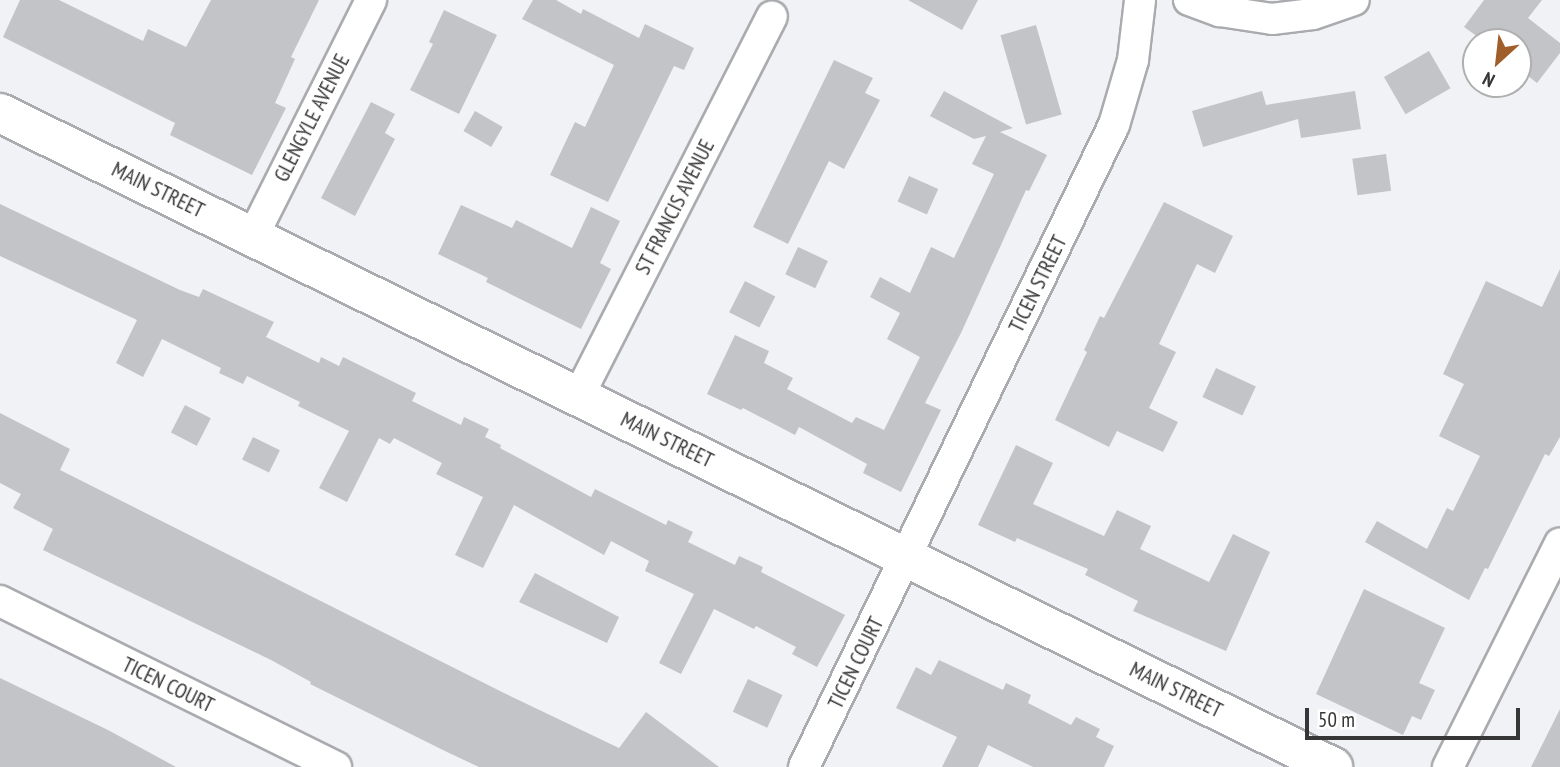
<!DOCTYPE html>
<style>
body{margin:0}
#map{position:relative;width:1560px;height:767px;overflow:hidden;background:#f0f2f5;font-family:"PT Sans Narrow",sans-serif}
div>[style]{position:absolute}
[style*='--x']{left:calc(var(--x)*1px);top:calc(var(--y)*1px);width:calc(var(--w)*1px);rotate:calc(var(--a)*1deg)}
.building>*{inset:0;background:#c3c4c7;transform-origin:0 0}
.roads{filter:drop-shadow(2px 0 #aaabae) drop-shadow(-2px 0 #aaabae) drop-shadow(0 2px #aaabae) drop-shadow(0 -2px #aaabae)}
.minor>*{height:30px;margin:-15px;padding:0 15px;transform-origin:15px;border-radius:15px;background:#fff}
.tertiary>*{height:38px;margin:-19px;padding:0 19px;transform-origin:19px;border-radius:19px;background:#fff}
span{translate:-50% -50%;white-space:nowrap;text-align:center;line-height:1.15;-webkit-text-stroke:6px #fff;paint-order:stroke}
.street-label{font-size:21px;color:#363637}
.north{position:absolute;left:1462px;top:28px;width:70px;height:70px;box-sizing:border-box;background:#fff;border:2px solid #afafaf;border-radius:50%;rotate:207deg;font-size:19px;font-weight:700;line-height:28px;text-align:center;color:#363637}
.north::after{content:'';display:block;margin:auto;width:24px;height:32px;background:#9f5e2a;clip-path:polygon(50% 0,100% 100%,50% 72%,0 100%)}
.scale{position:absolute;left:1305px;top:708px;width:215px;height:32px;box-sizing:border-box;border:4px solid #363637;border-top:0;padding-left:9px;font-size:21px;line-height:24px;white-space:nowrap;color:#363637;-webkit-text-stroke:5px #fff;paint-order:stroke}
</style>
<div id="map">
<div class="building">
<i style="clip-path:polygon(20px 0,59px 0,143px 41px,148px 29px,186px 47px,211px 0,319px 0,291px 57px,295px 59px,275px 103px,286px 108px,252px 175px,170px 135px,175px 123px,3px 37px)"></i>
<i style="clip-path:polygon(533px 0,556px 0,581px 14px,583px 9px,639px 38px,645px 24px,694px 48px,684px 70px,674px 66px,608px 202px,550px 175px,575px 122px,585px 127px,614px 65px,522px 19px)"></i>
<i style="clip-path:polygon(908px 0,978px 0,962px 30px)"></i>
<i style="clip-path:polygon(1484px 0,1542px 0,1528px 18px,1560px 43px,1560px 53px,1537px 83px,1518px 68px,1518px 42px,1485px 42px,1464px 27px)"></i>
<i style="clip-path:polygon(444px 10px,497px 35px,459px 114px,410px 90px,433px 44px,429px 42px)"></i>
<i style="left:1036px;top:25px;width:93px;height:37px;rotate:74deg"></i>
<i style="left:1429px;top:51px;width:43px;height:52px;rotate:60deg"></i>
<i style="clip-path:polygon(834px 60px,873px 78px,865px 93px,880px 100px,844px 169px,829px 161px,788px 244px,753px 227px)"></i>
<i style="clip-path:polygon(944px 91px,1013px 128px,1000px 132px,1047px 155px,1029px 191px,1026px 190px,961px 333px,925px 403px,941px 410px,901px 492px,863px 473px,867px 464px,799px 427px,795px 435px,743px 408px,741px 410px,707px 394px,735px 335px,769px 351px,764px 363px,793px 378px,787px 389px,852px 423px,856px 417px,884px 430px,920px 357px,887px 339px,900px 313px,870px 297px,880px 277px,910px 293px,931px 247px,954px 258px,994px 174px,972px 164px,986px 136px,974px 139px,930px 116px)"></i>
<i style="clip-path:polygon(1262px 91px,1266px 105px,1355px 91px,1361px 129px,1301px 138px,1298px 119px,1203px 147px,1192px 111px)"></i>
<i style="clip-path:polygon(371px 102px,395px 114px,385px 133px,395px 139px,355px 216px,321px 198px)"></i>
<i style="left:475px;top:111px;width:32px;height:23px;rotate:30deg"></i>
<i style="left:1386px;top:154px;width:37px;height:34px;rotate:82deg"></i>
<i style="left:909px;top:176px;width:32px;height:28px;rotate:24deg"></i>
<i style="clip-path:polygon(1164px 202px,1233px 236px,1215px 273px,1197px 264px,1159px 344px,1176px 352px,1149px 408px,1178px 422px,1163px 452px,1117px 431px,1109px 447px,1055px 420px,1087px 352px,1084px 350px,1100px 316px,1104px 318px)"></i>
<i style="clip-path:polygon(0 204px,180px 290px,199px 297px,203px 289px,274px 322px,266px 337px,319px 363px,321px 357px,339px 366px,343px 357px,416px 393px,412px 401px,461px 425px,464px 417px,489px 429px,485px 437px,501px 445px,500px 448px,591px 497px,595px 489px,666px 525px,668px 520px,693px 532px,688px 542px,735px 565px,739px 556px,763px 567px,761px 572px,845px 615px,817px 667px,792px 654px,796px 647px,756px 626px,754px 629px,714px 609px,681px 674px,659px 663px,694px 594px,645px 571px,649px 561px,611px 541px,604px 555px,514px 505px,483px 568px,455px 555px,483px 497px,436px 474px,442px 463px,394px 438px,390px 444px,379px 438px,347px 502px,319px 488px,349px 431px,298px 406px,300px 402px,247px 376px,243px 384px,219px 373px,221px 368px,162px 339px,143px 377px,116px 363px,137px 320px,0 256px)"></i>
<i style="clip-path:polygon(461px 205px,512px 228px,516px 220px,572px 248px,591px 207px,620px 221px,600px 263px,611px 269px,581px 329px,486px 282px,488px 278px,438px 254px)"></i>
<i style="left:798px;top:247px;width:33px;height:30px;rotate:25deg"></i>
<i style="clip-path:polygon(1560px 269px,1560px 437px,1549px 456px,1545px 454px,1488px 569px,1485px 568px,1469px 600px,1365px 542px,1377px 521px,1427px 549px,1447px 508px,1453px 511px,1480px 456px,1439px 436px,1464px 384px,1443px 374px,1486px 281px,1542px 307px)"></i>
<i style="left:745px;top:281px;width:34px;height:35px;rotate:27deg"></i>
<i style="left:1216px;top:368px;width:44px;height:32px;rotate:25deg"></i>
<i style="left:185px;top:405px;width:29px;height:31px;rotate:27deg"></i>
<i style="clip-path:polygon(0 413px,70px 449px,60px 470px,504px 693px,619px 748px,646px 712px,719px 767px,479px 767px,447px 752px,310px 684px,311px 682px,271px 660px,43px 550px,53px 529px,13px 508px,21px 494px,0 483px)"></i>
<i style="left:253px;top:437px;width:30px;height:25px;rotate:26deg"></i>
<i style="clip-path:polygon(1016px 445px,1053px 463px,1033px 504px,1104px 536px,1117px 510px,1151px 526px,1140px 549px,1209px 582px,1233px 534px,1270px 552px,1226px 651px,1133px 611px,1138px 601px,1085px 575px,1088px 569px,1017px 538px,1015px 542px,978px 525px)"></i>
<i style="clip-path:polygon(535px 573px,619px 617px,607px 643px,519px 602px)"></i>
<i style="clip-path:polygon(1364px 589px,1445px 628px,1419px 683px,1435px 690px,1421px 720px,1412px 716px,1403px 735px,1316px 694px)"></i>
<i style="clip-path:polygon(939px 660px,1003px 690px,1006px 683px,1031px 695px,1028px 703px,1071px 725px,1076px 717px,1100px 729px,1096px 737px,1114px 746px,1104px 767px,1033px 767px,988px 745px,978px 767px,942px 767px,957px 737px,896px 708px,916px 667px,931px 675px)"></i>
<i style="clip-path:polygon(0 678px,108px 730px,176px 767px,0 767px)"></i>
<i style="left:748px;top:679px;width:38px;height:36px;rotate:25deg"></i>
<i style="clip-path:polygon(1560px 709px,1560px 767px,1531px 767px)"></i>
</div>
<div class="roads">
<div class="minor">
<i style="--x:1189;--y:0;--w:33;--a:20"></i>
<i style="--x:1220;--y:11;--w:53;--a:8.7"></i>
<i style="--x:1272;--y:19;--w:41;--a:-7"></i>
<i style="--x:1313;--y:14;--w:43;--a:-18.9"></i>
<i style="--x:253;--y:236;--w:264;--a:-63.4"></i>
<i style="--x:578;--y:397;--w:427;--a:-63"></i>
<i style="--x:0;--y:601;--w:375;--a:26.3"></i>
<i style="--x:804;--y:767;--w:713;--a:-64.23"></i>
<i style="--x:1114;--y:125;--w:68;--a:-73.7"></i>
<i style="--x:1133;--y:60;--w:60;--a:-83.3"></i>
<i style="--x:1448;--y:767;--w:250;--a:-63.4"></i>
</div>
<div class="tertiary">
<i style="--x:0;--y:113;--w:1485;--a:26.13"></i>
</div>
</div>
<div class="street-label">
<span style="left:312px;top:118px;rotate:-63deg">GLENGYLE AVENUE</span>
<span style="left:158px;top:190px;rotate:26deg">MAIN STREET</span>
<span style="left:675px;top:207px;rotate:-63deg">ST FRANCIS AVENUE</span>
<span style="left:1038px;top:284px;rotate:-64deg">TICEN STREET</span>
<span style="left:667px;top:440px;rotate:26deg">MAIN STREET</span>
<span style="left:856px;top:663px;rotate:-64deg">TICEN COURT</span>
<span style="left:168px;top:685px;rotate:26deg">TICEN COURT</span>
<span style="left:1176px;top:690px;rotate:26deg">MAIN STREET</span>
</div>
<div class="north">N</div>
<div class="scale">50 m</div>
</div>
